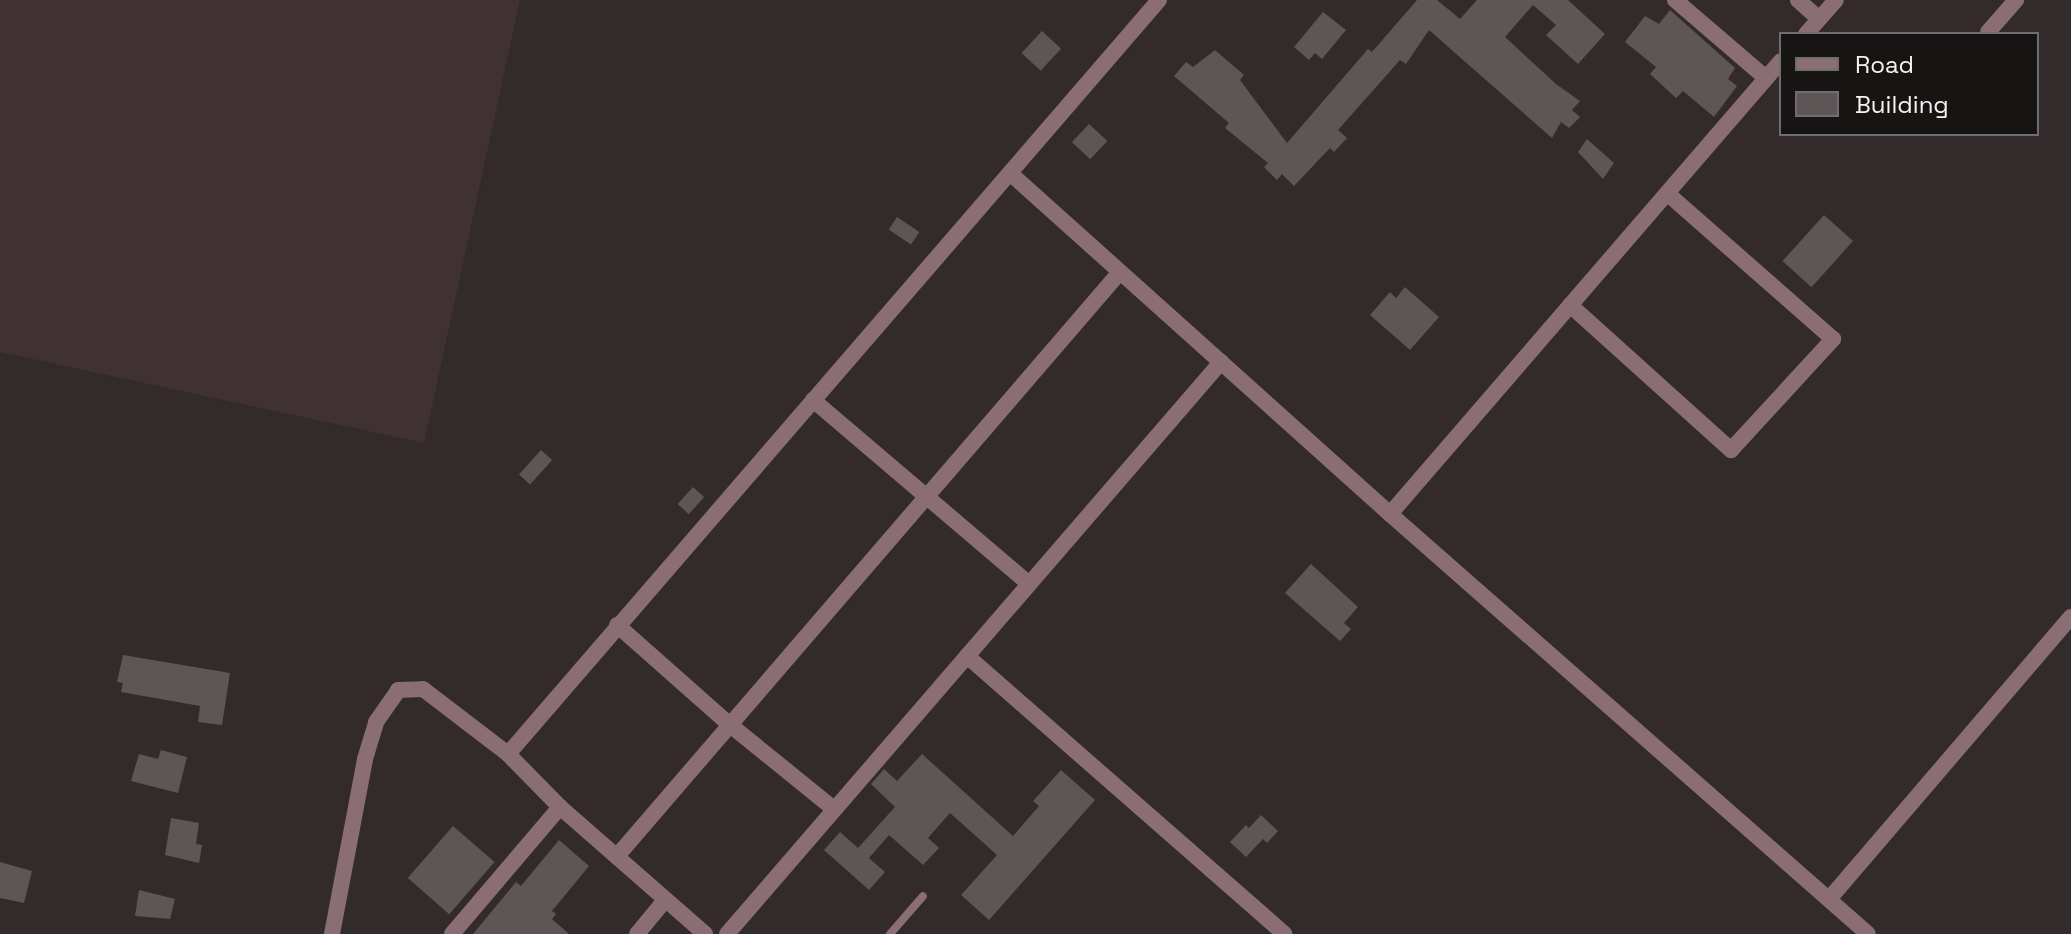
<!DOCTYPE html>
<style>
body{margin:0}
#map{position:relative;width:2071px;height:934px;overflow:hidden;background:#322a2b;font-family:"Space Grotesk",sans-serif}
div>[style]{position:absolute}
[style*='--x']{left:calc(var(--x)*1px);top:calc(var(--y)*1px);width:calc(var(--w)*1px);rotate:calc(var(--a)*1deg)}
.built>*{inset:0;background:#403134}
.building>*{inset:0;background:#5e5557;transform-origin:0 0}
.service>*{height:8px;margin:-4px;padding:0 4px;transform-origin:4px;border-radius:4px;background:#8a6e73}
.minor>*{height:16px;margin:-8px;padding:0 8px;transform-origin:8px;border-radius:8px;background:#8a6e73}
span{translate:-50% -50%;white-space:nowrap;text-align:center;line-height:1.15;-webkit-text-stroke:6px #171414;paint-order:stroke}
.legend{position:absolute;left:1779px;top:32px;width:260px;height:104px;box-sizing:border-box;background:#171414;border:2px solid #716c6d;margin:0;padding:10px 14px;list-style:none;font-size:24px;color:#f7f1f2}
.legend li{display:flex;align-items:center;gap:16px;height:40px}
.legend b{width:40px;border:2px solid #716c6d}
</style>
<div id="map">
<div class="built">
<i style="clip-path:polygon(0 0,520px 0,424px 443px,0 352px)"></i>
</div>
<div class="building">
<i style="clip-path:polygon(1417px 0,1437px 0,1460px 19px,1477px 0,1568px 0,1605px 34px,1578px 64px,1546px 35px,1556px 25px,1533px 5px,1505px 37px,1556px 84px,1580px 101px,1572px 110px,1580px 117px,1569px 128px,1561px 122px,1552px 138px,1429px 30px,1406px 64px,1400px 60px,1338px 130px,1347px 138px,1334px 152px,1330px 148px,1294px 186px,1282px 174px,1277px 180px,1264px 167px,1268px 163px,1225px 128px,1229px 123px,1174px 76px,1186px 62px,1193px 67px,1215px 50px,1244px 75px,1240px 80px,1287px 143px,1368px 49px,1372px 52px)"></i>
<i style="clip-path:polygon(1670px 10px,1735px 68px,1728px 79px,1737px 86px,1714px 117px,1683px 91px,1676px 98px,1650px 74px,1656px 67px,1625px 42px,1645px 16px,1659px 24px)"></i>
<i style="clip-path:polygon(1323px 12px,1346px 30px,1322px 59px,1315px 53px,1309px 60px,1294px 47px)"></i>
<i style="left:1042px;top:31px;width:26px;height:30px;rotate:43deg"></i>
<i style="left:1089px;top:124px;width:25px;height:25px;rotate:43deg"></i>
<i style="clip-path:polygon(1587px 139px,1614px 163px,1603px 179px,1578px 152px)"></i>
<i style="left:1824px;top:215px;width:39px;height:62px;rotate:42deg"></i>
<i style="left:897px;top:217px;width:27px;height:15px;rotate:34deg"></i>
<i style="clip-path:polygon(1405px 287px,1439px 317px,1410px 350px,1370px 315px,1390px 292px,1396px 298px)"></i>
<i style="left:541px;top:450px;width:15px;height:33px;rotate:42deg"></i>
<i style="left:693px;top:487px;width:15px;height:23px;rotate:42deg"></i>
<i style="clip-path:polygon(1311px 564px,1358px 607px,1344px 623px,1351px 629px,1340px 641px,1285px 593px)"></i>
<i style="clip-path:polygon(123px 655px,230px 673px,222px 725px,198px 722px,200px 706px,121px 692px,123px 683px,117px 682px)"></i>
<i style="clip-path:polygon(161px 750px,187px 757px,178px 793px,131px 781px,139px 754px,158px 759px)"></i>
<i style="clip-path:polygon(922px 754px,1013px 836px,1039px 806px,1033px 801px,1061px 770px,1095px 800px,989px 920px,961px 895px,997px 855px,950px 813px,928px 838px,939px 848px,923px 865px,889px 835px,869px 858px,885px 872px,869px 890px,824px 850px,840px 832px,858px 848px,895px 807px,871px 784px,884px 769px,897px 781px)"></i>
<i style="clip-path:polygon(1261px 815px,1278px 831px,1267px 843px,1263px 839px,1246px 857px,1230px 842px,1246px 825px,1249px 828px)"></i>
<i style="clip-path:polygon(171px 818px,199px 823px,196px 844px,202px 845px,199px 863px,165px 855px)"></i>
<i style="left:453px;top:826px;width:55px;height:69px;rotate:41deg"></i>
<i style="clip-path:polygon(559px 840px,589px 866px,552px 911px,556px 914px,552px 919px,569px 934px,473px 934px,516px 882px,521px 886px)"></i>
<i style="clip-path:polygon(0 862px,32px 871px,24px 903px,0 898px)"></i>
<i style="clip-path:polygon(139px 890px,175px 899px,170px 919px,135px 916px)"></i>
</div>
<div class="service">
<i style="--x:890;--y:934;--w:50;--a:-49"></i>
</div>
<div class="minor">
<i style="--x:1675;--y:0;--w:120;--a:40.6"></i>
<i style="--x:1798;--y:0;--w:28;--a:42"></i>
<i style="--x:1988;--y:32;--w:43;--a:-48.8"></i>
<i style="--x:1806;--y:34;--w:45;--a:-48.6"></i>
<i style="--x:1010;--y:173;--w:511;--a:41.9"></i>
<i style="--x:1390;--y:514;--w:636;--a:41.3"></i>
<i style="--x:1570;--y:305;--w:217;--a:42"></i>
<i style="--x:1731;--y:450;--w:151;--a:-47.4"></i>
<i style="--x:1833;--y:339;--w:220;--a:-138.7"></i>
<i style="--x:813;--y:400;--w:284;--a:40.4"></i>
<i style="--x:1390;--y:514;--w:598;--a:-49.2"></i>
<i style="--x:617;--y:625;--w:149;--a:41.5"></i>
<i style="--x:729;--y:724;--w:135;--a:39"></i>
<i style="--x:967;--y:656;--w:422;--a:41.2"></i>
<i style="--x:508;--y:754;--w:996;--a:-49.19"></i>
<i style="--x:618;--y:855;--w:769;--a:-49.27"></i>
<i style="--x:1830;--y:898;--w:370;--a:-49.4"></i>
<i style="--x:332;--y:934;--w:178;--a:-79.3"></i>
<i style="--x:365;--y:759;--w:39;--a:-73"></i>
<i style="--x:376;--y:722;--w:39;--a:-55"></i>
<i style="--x:398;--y:690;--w:25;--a:-2"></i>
<i style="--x:423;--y:689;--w:107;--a:37.4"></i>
<i style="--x:508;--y:754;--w:74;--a:45.5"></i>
<i style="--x:560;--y:807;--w:193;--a:41.2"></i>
<i style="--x:452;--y:934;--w:167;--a:-49.6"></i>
<i style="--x:637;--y:934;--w:44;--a:-50.5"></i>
<i style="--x:727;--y:934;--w:756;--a:-49.18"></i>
</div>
<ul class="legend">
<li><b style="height:10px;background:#8a6e73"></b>Road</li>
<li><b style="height:22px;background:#5e5557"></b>Building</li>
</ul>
</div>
